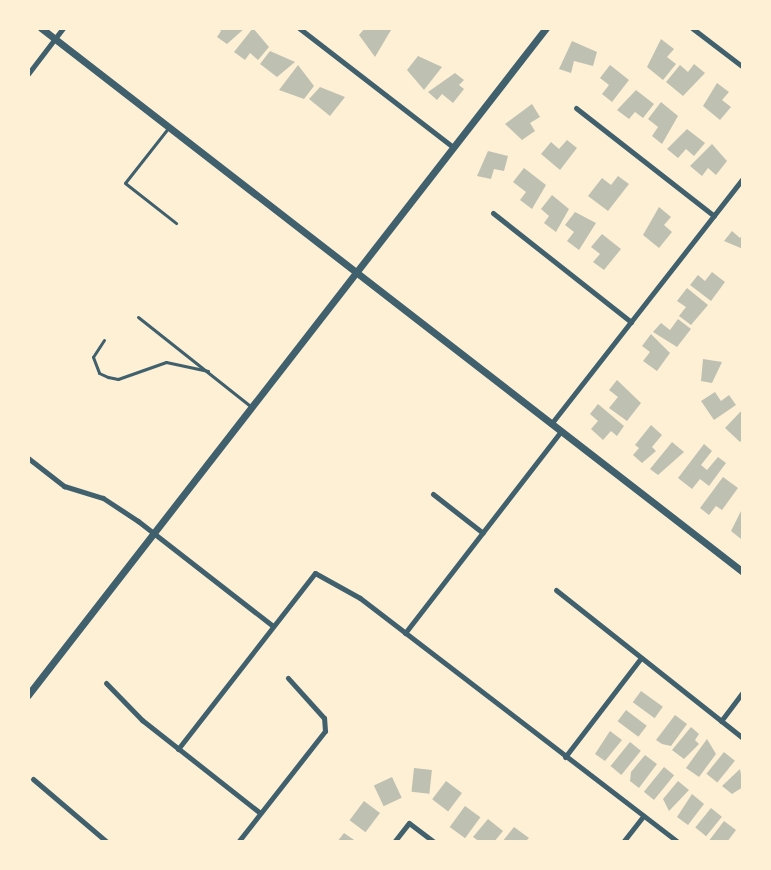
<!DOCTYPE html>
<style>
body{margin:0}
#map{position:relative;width:771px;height:870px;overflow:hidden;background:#fdf0d5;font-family:"Zilla Slab",serif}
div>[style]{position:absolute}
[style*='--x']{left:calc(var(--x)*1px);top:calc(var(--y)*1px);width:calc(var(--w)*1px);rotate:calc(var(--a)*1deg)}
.building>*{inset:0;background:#bec0b2;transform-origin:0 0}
.service>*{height:3px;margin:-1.5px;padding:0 1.5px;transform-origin:1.5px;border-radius:1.5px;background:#3f606c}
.minor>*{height:5px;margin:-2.5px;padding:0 2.5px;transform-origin:2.5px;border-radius:2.5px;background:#3f606c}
.tertiary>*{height:7px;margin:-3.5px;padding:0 3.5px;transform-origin:3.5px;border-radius:3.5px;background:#3f606c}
span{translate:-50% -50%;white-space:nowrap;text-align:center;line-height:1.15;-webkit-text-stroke:8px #fdf0d5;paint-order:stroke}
.frame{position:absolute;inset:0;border:30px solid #fdf0d5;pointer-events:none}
</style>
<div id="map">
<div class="building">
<i style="clip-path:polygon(217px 28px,245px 28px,227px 44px,217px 37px,221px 31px)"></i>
<i style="clip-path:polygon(253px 28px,269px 47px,258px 60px,250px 53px,245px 60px,234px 52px)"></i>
<i style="clip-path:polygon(365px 28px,391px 30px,375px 57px,359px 35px)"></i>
<i style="clip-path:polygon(661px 39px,674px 49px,667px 57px,676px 64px,663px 80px,647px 67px)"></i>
<i style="clip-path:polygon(572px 41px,597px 52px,593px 66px,574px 61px,571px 73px,559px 69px)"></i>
<i style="clip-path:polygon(270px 51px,295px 62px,277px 77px,260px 64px)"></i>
<i style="clip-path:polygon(418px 56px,442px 67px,424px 90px,407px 70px)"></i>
<i style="clip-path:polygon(694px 64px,705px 73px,683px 96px,666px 82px,680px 65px,688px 72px)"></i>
<i style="clip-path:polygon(298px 65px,314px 86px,304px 99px,279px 90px)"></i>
<i style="clip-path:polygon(610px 65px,629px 80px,612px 102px,602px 94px,609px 85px,600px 78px)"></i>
<i style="clip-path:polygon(455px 73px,464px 80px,459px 85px,464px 89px,453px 103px,442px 94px,437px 100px,428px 92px)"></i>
<i style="clip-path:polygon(717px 83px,729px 92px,722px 100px,731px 107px,720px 120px,703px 106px)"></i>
<i style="clip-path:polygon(320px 87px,345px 97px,330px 116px,309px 99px)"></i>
<i style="clip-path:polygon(636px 90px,654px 104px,643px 118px,635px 112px,629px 119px,617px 110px)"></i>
<i style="clip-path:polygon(661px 102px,678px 116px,662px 144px,652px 136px,658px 127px,648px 119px)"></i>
<i style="clip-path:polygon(532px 104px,540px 117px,530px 123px,535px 131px,522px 140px,505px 124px)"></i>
<i style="clip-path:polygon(687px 129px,705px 143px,694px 156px,686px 149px,678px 158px,667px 149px)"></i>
<i style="clip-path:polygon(567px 140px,577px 148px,560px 170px,541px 154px,551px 142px,559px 149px)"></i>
<i style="clip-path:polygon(712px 144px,727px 161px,716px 175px,708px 168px,702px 176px,690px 166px)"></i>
<i style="clip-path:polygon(488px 151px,508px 156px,504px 171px,494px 169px,491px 179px,477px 176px)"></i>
<i style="clip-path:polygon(524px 168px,546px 185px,532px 209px,520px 200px,526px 192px,513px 182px)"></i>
<i style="clip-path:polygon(618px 176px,629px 184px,608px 211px,588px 196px,602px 178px,611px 185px)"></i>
<i style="clip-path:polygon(552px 195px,569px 209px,556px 232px,544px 223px,549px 216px,541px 209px)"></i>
<i style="clip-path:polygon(659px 207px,671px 217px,664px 225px,672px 232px,659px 248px,643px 235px)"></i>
<i style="clip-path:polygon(575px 212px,596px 223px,579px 250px,567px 241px,574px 232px,565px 225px)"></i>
<i style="clip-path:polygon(732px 231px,740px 238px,743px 234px,743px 249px,724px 241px)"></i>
<i style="clip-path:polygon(602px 234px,621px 249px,604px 270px,593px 262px,600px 254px,591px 247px)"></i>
<i style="clip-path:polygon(712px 272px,725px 282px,711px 301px,690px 285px,698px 275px,705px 281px)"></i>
<i style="clip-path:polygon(687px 288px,708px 305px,691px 325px,679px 316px,686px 307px,677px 301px)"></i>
<i style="clip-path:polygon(678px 319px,691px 329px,677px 347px,653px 332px,661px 323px,670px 330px)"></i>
<i style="clip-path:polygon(651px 334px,670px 353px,657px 371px,643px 361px,650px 352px,642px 346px)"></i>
<i style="clip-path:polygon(703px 359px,722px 362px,712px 383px,701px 381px)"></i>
<i style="clip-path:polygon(617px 380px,641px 403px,627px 421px,609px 408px,618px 397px,609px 390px)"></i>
<i style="clip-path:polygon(715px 392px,721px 401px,729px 395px,736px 405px,714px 420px,701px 401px)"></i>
<i style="clip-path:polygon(598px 404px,624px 426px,617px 436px,611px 431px,603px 440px,591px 429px,598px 421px,590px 414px)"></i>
<i style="clip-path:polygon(743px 409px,743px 439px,740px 442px,725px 428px)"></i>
<i style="clip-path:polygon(651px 425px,662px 435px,652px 447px,656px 451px,642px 463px,633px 455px,639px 448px,635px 445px)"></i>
<i style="clip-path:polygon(672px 442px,684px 452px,658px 475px,650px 469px)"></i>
<i style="clip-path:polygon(704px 444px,712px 451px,701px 465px,707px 470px,718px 457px,726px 463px,709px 486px,700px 479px,692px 489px,678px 478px)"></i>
<i style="clip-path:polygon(723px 477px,738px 488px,722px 510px,716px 506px,709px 515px,700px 508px)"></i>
<i style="clip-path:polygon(743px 507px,743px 537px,741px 539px,731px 531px)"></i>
<i style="left:641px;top:691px;width:27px;height:14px;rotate:36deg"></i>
<i style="left:626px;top:710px;width:26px;height:14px;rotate:37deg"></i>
<i style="clip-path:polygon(675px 715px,687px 724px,671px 746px,662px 744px,656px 740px)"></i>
<i style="clip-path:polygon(691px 727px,699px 734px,695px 740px,699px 744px,684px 759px,672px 750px)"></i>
<i style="clip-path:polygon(610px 731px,622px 740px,605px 761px,595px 754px)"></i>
<i style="clip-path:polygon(707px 739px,716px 754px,699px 777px,686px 768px)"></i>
<i style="left:630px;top:742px;width:14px;height:31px;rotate:39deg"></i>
<i style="left:724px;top:752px;width:14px;height:28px;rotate:39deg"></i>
<i style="clip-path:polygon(645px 755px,657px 764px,639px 788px,630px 781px,631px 772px)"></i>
<i style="left:664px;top:767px;width:13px;height:32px;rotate:39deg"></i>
<i style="left:414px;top:768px;width:18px;height:24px;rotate:6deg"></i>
<i style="clip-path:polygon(740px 769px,743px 787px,732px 794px,722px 786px)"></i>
<i style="left:392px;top:777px;width:23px;height:20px;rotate:65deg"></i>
<i style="left:446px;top:781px;width:20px;height:23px;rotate:37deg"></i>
<i style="clip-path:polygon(678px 781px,689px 790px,669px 811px,663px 799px)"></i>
<i style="clip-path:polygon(692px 794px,704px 804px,688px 825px,677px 817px)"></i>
<i style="left:364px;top:801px;width:20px;height:24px;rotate:37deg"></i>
<i style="left:465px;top:806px;width:19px;height:26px;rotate:36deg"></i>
<i style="left:711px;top:808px;width:14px;height:25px;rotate:39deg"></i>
<i style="clip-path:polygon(488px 819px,503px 831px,494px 842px,480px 842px,473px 837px)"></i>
<i style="clip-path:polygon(724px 821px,736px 830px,727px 842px,708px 842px)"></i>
<i style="clip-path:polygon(514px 827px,529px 838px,525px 842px,502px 842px)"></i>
<i style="clip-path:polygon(344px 833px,357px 842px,337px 842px)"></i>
</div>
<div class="service">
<i style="--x:169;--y:127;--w:71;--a:128.2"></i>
<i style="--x:125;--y:183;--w:65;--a:38.1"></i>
<i style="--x:138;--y:317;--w:142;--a:38.4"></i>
<i style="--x:104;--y:340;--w:20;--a:123"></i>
<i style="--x:93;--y:357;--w:17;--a:69"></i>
<i style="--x:99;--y:373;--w:10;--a:24"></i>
<i style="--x:108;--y:377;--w:10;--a:11"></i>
<i style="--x:118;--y:379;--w:51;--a:-19.5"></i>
<i style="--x:166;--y:362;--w:43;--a:12.1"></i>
</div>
<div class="minor">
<i style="--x:299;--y:28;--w:195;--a:37.7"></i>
<i style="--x:692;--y:28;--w:64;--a:37.4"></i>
<i style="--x:28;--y:74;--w:58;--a:-52.7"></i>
<i style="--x:576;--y:108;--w:175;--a:38"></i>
<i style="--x:493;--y:213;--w:176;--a:38.3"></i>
<i style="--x:551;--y:424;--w:312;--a:-52"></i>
<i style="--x:28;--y:458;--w:46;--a:37.9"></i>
<i style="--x:64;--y:486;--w:41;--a:17.1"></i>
<i style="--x:103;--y:498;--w:42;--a:33.3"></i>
<i style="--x:138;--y:521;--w:171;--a:37.9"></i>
<i style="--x:433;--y:494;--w:63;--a:38"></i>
<i style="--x:556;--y:590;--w:238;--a:38.4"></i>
<i style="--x:405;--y:633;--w:255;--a:-52.3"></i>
<i style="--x:106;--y:683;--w:52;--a:45.8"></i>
<i style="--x:142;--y:720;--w:150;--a:38.2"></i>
<i style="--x:721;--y:721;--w:36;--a:-53"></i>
<i style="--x:178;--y:749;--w:223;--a:-52.1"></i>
<i style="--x:315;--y:573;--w:51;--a:29.1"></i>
<i style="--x:360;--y:598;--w:401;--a:37.5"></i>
<i style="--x:565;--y:757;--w:125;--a:-52.5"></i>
<i style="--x:33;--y:779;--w:97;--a:40.4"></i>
<i style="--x:238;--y:842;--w:141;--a:-51.9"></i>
<i style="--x:325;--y:731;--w:13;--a:-94"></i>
<i style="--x:324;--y:718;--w:54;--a:-132"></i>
<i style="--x:394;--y:842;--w:24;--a:-52"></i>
<i style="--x:409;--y:823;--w:31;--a:37"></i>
<i style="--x:623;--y:842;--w:33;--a:-52"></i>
</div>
<div class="tertiary">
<i style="--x:41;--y:28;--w:888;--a:37.77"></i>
<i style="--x:28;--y:695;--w:845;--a:-52.17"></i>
</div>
<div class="frame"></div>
</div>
